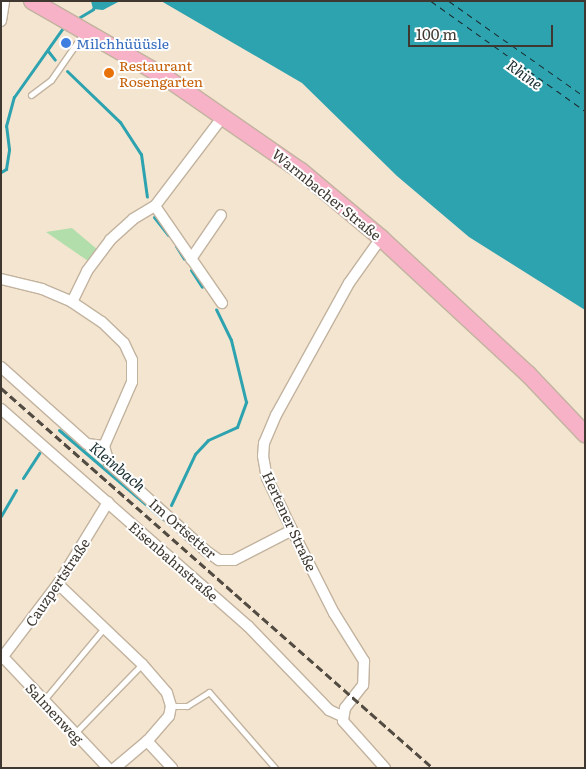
<!DOCTYPE html>
<meta charset="utf-8">
<style>
body{margin:0}
#map{position:relative;width:586px;height:769px;overflow:hidden;background:#f4e5d0;font-family:Literata,serif}
div>[style]{position:absolute}
[style*='--x']{left:calc(var(--x)*1px);top:calc(var(--y)*1px);width:calc(var(--w)*1px);rotate:calc(var(--a)*1deg)}
.green>*{inset:0;background:#b2deac}
.water>*{inset:0;background:#2ea3b0}
.stream>*{height:3px;margin:-1.5px;padding:0 1.5px;transform-origin:1.5px;border-radius:1.5px;background:#2ea3b0}
.ferry>*{height:1px;margin-top:-0.5px;transform-origin:0;background:repeating-linear-gradient(90deg,#192d30 0 6px,transparent 0 11px)}
.roads{filter:drop-shadow(1px 0 #c2b39f) drop-shadow(-1px 0 #c2b39f) drop-shadow(0 1px #c2b39f) drop-shadow(0 -1px #c2b39f)}
.lane>*{height:5px;margin:-2.5px;padding:0 2.5px;transform-origin:2.5px;border-radius:2.5px;background:#fff}
.street>*{height:10px;margin:-5px;padding:0 5px;transform-origin:5px;border-radius:5px;background:#fff}
.primary>*{height:16px;margin:-8px;padding:0 8px;transform-origin:8px;border-radius:8px;background:#f7b2c7}
.rail>*{height:3px;margin-top:-1.5px;transform-origin:0;background:repeating-linear-gradient(90deg,#524b42 0 8px,transparent 0 12px)}
.dots>*{width:14px;height:14px;translate:-50% -50%;box-sizing:border-box;border:2px solid #fff;border-radius:50%}
span{translate:-50% -50%;white-space:nowrap;text-align:center;line-height:1.15;-webkit-text-stroke:4px #fff;paint-order:stroke}
.shop-label{font-size:14px;color:#366cbe}
.left{translate:0 -50%;text-align:left}
.food-label{font-size:14px;color:#c56008}
.street-label{font-size:14px;color:#3e3830}
.water-label{font-size:15px;color:#192d30;font-style:italic}
.frame{position:absolute;inset:0;border:2px solid #3e3830;pointer-events:none}
.scale{position:absolute;left:408px;top:25px;width:145px;height:22px;box-sizing:border-box;border:2px solid #3e3830;border-top:0;padding-left:6px;font-size:15px;line-height:18px;white-space:nowrap;color:#3e3830;-webkit-text-stroke:4px #fff;paint-order:stroke}
</style>
<div id="map">
<div class="green">
<i style="clip-path:polygon(72px 228px,98px 250px,88px 261px,46px 232px)"></i>
</div>
<div class="water">
<i style="clip-path:polygon(91px 1px,120px 1px,103px 10px,93px 9px)"></i>
<i style="clip-path:polygon(161px 1px,585px 1px,585px 310px,469px 237px,397px 176px,302px 83px)"></i>
</div>
<div class="stream">
<i style="--x:75;--y:20;--w:21;--a:-31"></i>
<i style="--x:93;--y:9;--w:9;--a:-58"></i>
<i style="--x:48;--y:51;--w:11;--a:52"></i>
<i style="--x:67;--y:71;--w:74;--a:43.9"></i>
<i style="--x:120;--y:122;--w:38;--a:57"></i>
<i style="--x:141;--y:154;--w:43;--a:82.1"></i>
<i style="--x:1;--y:172;--w:6;--a:-31"></i>
<i style="--x:6;--y:169;--w:20;--a:-81"></i>
<i style="--x:9;--y:149;--w:23;--a:-97"></i>
<i style="--x:6;--y:126;--w:30;--a:-75"></i>
<i style="--x:14;--y:97;--w:88;--a:-54.7"></i>
<i style="--x:154;--y:217;--w:23;--a:52"></i>
<i style="--x:176;--y:246;--w:15;--a:58"></i>
<i style="--x:191;--y:270;--w:20;--a:57"></i>
<i style="--x:59;--y:430;--w:137;--a:40.6"></i>
<i style="--x:23;--y:478;--w:30;--a:-57"></i>
<i style="--x:171;--y:505;--w:56;--a:-64.8"></i>
<i style="--x:195;--y:454;--w:19;--a:-47"></i>
<i style="--x:208;--y:440;--w:32;--a:-24"></i>
<i style="--x:237;--y:427;--w:27;--a:-70"></i>
<i style="--x:246;--y:402;--w:64;--a:-103.6"></i>
<i style="--x:231;--y:340;--w:34;--a:-116"></i>
<i style="--x:1;--y:516;--w:30;--a:-60"></i>
</div>
<div class="ferry">
<i style="--x:431;--y:1;--w:189;--a:35.5"></i>
<i style="--x:449;--y:1;--w:166;--a:35.2"></i>
</div>
<div class="roads">
<div class="lane">
<i style="--x:31;--y:95;--w:25;--a:-37"></i>
<i style="--x:51;--y:80;--w:56;--a:-55.2"></i>
<i style="--x:44;--y:700;--w:94;--a:-50.2"></i>
<i style="--x:171;--y:706;--w:16;--a:0"></i>
<i style="--x:187;--y:706;--w:26;--a:-32"></i>
<i style="--x:209;--y:692;--w:101;--a:49"></i>
<i style="--x:75;--y:733;--w:96;--a:-45.8"></i>
</div>
<div class="street">
<i style="--x:1;--y:21;--w:20;--a:-81"></i>
<i style="--x:155;--y:206;--w:118;--a:55.4"></i>
<i style="--x:381;--y:238;--w:55;--a:125.4"></i>
<i style="--x:349;--y:283;--w:151;--a:118.9"></i>
<i style="--x:276;--y:415;--w:30;--a:113"></i>
<i style="--x:264;--y:443;--w:13;--a:94"></i>
<i style="--x:263;--y:456;--w:22;--a:80"></i>
<i style="--x:267;--y:478;--w:58;--a:64.3"></i>
<i style="--x:292;--y:530;--w:93;--a:63.2"></i>
<i style="--x:334;--y:613;--w:57;--a:58"></i>
<i style="--x:364;--y:661;--w:24;--a:92"></i>
<i style="--x:363;--y:685;--w:29;--a:128"></i>
<i style="--x:345;--y:708;--w:13;--a:99"></i>
<i style="--x:343;--y:721;--w:63;--a:48.2"></i>
<i style="--x:191;--y:259;--w:53;--a:-55.7"></i>
<i style="--x:1;--y:279;--w:42;--a:13.7"></i>
<i style="--x:42;--y:289;--w:33;--a:23"></i>
<i style="--x:72;--y:302;--w:36;--a:34"></i>
<i style="--x:102;--y:322;--w:30;--a:44"></i>
<i style="--x:124;--y:343;--w:19;--a:65"></i>
<i style="--x:132;--y:360;--w:22;--a:90"></i>
<i style="--x:132;--y:382;--w:70;--a:113.6"></i>
<i style="--x:104;--y:446;--w:18;--a:74"></i>
<i style="--x:109;--y:463;--w:131;--a:42.2"></i>
<i style="--x:206;--y:551;--w:16;--a:35"></i>
<i style="--x:219;--y:560;--w:15;--a:0"></i>
<i style="--x:234;--y:560;--w:65;--a:-27.3"></i>
<i style="--x:72;--y:302;--w:34;--a:-64"></i>
<i style="--x:87;--y:271;--w:39;--a:-53"></i>
<i style="--x:110;--y:240;--w:31;--a:-42"></i>
<i style="--x:133;--y:219;--w:26;--a:-31"></i>
<i style="--x:155;--y:206;--w:114;--a:-52.8"></i>
<i style="--x:1;--y:367;--w:115;--a:41.8"></i>
<i style="--x:87;--y:444;--w:17;--a:7"></i>
<i style="--x:1;--y:409;--w:329;--a:41.3"></i>
<i style="--x:248;--y:626;--w:117;--a:46"></i>
<i style="--x:329;--y:710;--w:14;--a:25"></i>
<i style="--x:58;--y:584;--w:116;--a:43.6"></i>
<i style="--x:142;--y:664;--w:38;--a:49"></i>
<i style="--x:167;--y:693;--w:14;--a:73"></i>
<i style="--x:171;--y:706;--w:10;--a:101"></i>
<i style="--x:169;--y:716;--w:33;--a:131"></i>
<i style="--x:147;--y:741;--w:42;--a:139.8"></i>
<i style="--x:3;--y:657;--w:153;--a:46.6"></i>
<i style="--x:1;--y:659;--w:94;--a:-52.8"></i>
<i style="--x:58;--y:584;--w:96;--a:-58.6"></i>
<i style="--x:147;--y:741;--w:37;--a:47"></i>
</div>
<div class="primary">
<i style="--x:32;--y:1;--w:157;--a:29.8"></i>
<i style="--x:168;--y:79;--w:162;--a:34.7"></i>
<i style="--x:301;--y:171;--w:104;--a:39.9"></i>
<i style="--x:381;--y:238;--w:200;--a:42.8"></i>
<i style="--x:528;--y:374;--w:83;--a:46.5"></i>
</div>
</div>
<div class="rail">
<i style="--x:1;--y:388;--w:575;--a:41.34"></i>
</div>
<div class="dots">
<i style="left:66px;top:43px;background:#3f7fe0"></i>
<i style="left:109px;top:73px;background:#e8710a"></i>
</div>
<div class="shop-label">
<span class="left" style="left:76px;top:43px">Milchhüüüsle</span>
</div>
<div class="food-label">
<span class="left" style="left:119px;top:73px">Restaurant<br>Rosengarten</span>
</div>
<div class="street-label">
<span style="left:327px;top:194px;rotate:39deg">Warmbacher Straße</span>
<span style="left:290px;top:521px;rotate:65deg">Hertener Straße</span>
<span style="left:183px;top:528px;rotate:41deg">Im Ortsetter</span>
<span style="left:174px;top:561px;rotate:41deg">Eisenbahnstraße</span>
<span style="left:57px;top:582px;rotate:-56deg">Cauzpertstraße</span>
<span style="left:55px;top:713px;rotate:47deg">Salmenweg</span>
</div>
<div class="water-label">
<span style="left:525px;top:74px;rotate:36deg">Rhine</span>
<span style="left:118px;top:466px;rotate:40deg">Kleinbach</span>
</div>
<div class="frame"></div>
<div class="scale">100 m</div>
</div>
